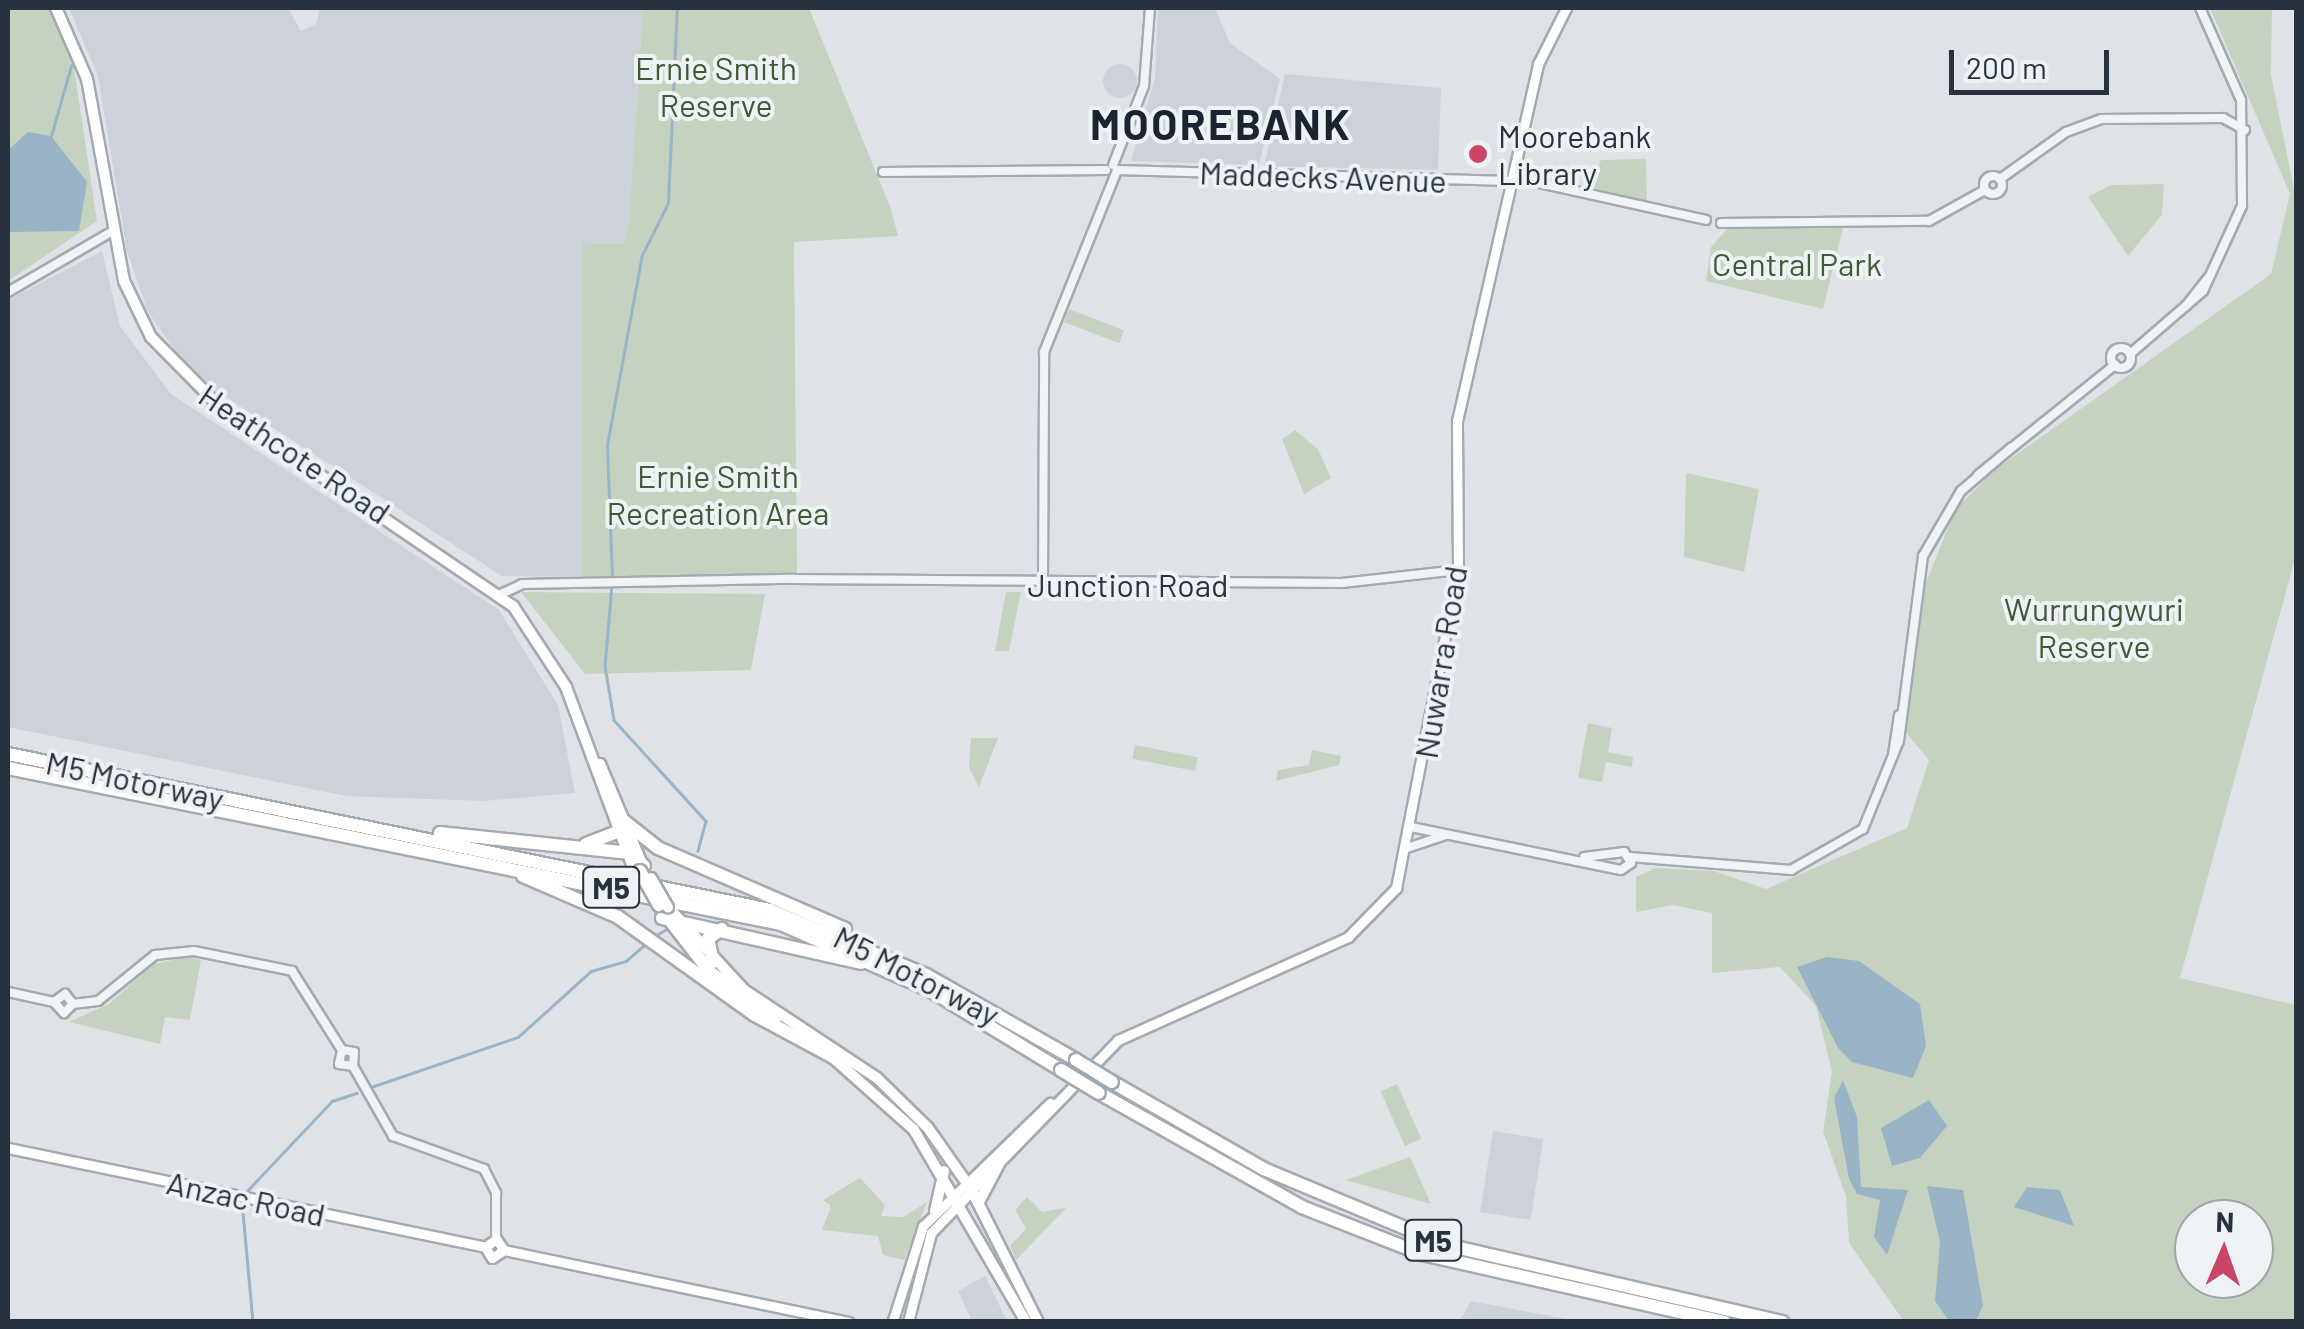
<!DOCTYPE html>
<style>
body{margin:0}
#map{position:relative;width:2304px;height:1329px;overflow:hidden;background:#dfe3e8;font-family:Barlow,sans-serif}
div>[style]{position:absolute}
[style*='--x']{left:calc(var(--x)*1px);top:calc(var(--y)*1px);width:calc(var(--w)*1px);rotate:calc(var(--a)*1deg)}
.built>*{inset:0;background:#cdd2da;transform-origin:0 0}
.round{border-radius:50%}
.green>*{inset:0;background:#c6d2c0;transform-origin:0 0}
.water>*{inset:0;background:#9ab4c7}
.stream>*{height:2.5px;margin:-1.25px;padding:0 1.25px;transform-origin:1.25px;border-radius:1.25px;background:#9ab4c7}
.roads{filter:drop-shadow(2px 0 #a4aab2) drop-shadow(-2px 0 #a4aab2) drop-shadow(0 2px #a4aab2) drop-shadow(0 -2px #a4aab2)}
.tertiary>*{height:8px;margin:-4px;padding:0 4px;transform-origin:4px;border-radius:4px;background:#f1f4f6}
.tertiary>.ring{margin:-4px;padding:0;box-sizing:content-box;background:none;border:8px solid #f1f4f6;border-radius:50%}
.secondary>*{height:9px;margin:-4.5px;padding:0 4.5px;transform-origin:4.5px;border-radius:4.5px;background:#fff}
.primary>*{height:10px;margin:-5px;padding:0 5px;transform-origin:5px;border-radius:5px;background:#fff}
.motorway>*{height:12px;margin:-6px;padding:0 6px;transform-origin:6px;border-radius:6px;background:#fff}
.bridges{filter:drop-shadow(2px 0 #9ea9b3) drop-shadow(-2px 0 #9ea9b3) drop-shadow(0 2px #9ea9b3) drop-shadow(0 -2px #9ea9b3)}
.primary-bridge>*{height:10px;margin:-5px;padding:0 5px;transform-origin:5px;border-radius:5px;background:#fff}
.motorway-bridge>*{height:12px;margin:-6px;padding:0 6px;transform-origin:6px;border-radius:6px;background:#fff}
.dots>*{width:28px;height:28px;translate:-50% -50%;box-sizing:border-box;border:5px solid #eef2f5;border-radius:50%}
span{translate:-50% -50%;white-space:nowrap;text-align:center;line-height:1.15;-webkit-text-stroke:8px #eef2f5;paint-order:stroke}
.shield-label span{padding:2px 8px;background:#eef2f5;border:2px solid;border-radius:8px;-webkit-text-stroke-width:0}
.shield-label{font-size:30px;color:#28323e;font-weight:700}
.park-label{font-size:32px;color:#405a36}
.poi-label{font-size:32px;color:#28323e}
.left{translate:0 -50%;text-align:left}
.street-label{font-size:32px;color:#28323e}
.district-label{font-size:42px;color:#1a232f;font-weight:700;letter-spacing:2.5px}
.frame{position:absolute;inset:0;border:10px solid #28323e;pointer-events:none}
.north{position:absolute;left:2174px;top:1199px;width:100px;height:100px;box-sizing:border-box;background:#eef2f5;border:2px solid #9fa5ac;border-radius:50%;rotate:2deg;font-size:28px;font-weight:700;line-height:40px;text-align:center;color:#28323e}
.north::after{content:'';display:block;margin:auto;width:35px;height:45px;background:#cb4666;clip-path:polygon(50% 0,100% 100%,50% 72%,0 100%)}
.scale{position:absolute;left:1949px;top:50px;width:160px;height:45px;box-sizing:border-box;border:5px solid #28323e;border-top:0;padding-left:12px;font-size:30px;line-height:35px;white-space:nowrap;color:#28323e;-webkit-text-stroke:8px #eef2f5;paint-order:stroke}
</style>
<div id="map">
<div class="built">
<i style="clip-path:polygon(69px 8px,288px 8px,301px 31px,316px 24px,320px 8px,643px 8px,628px 230px,623px 244px,582px 243px,582px 577px,502px 576px,218px 392px,178px 355px,148px 312px,127px 251px,98px 76px)"></i>
<i style="clip-path:polygon(1158px 8px,1215px 8px,1230px 43px,1280px 79px,1259px 165px,1131px 161px,1155px 78px)"></i>
<i class="round" style="left:1103px;top:64px;width:34px;height:34px"></i>
<i style="clip-path:polygon(1285px 74px,1441px 88px,1438px 170px,1264px 166px)"></i>
<i style="clip-path:polygon(102px 251px,120px 326px,171px 394px,499px 610px,558px 705px,575px 793px,484px 801px,346px 796px,8px 727px,8px 300px)"></i>
<i style="left:1493px;top:1131px;width:51px;height:82px;rotate:9deg"></i>
<i style="clip-path:polygon(985px 1276px,1007px 1321px,972px 1321px,958px 1291px)"></i>
<i style="clip-path:polygon(1471px 1301px,1577px 1321px,1460px 1321px)"></i>
</div>
<div class="green">
<i style="clip-path:polygon(8px 8px,50px 8px,71px 48px,97px 221px,8px 281px)"></i>
<i style="clip-path:polygon(643px 8px,809px 8px,891px 209px,898px 236px,794px 242px,797px 575px,582px 577px,582px 243px,623px 244px,628px 230px)"></i>
<i style="clip-path:polygon(evenodd,2210px 8px,2272px 8px,2271px 75px,2296px 199px,2296px 555px,2180px 978px,2296px 1005px,2296px 1321px,1903px 1320px,1849px 1243px,1846px 1196px,1823px 1132px,1832px 1072px,1816px 1006px,1780px 967px,1712px 973px,1712px 913px,1673px 905px,1636px 912px,1636px 877px,1655px 868px,1714px 871px,1766px 889px,1907px 828px,1929px 760px,1904px 730px,1920px 598px,1955px 510px,1996px 469px,2271px 274px,2290px 194px,2210px 8px,2194px 1219px,2254px 1219px,2254px 1279px,2194px 1279px,2194px 1219px)"></i>
<i style="clip-path:polygon(1646px 159px,1647px 202px,1591px 187px,1601px 160px)"></i>
<i style="clip-path:polygon(2164px 184px,2162px 215px,2128px 256px,2088px 197px,2111px 185px)"></i>
<i style="clip-path:polygon(1843px 228px,1823px 309px,1706px 281px,1711px 247px,1727px 229px)"></i>
<i style="left:1069px;top:309px;width:59px;height:14px;rotate:21deg"></i>
<i style="clip-path:polygon(1295px 430px,1318px 449px,1331px 478px,1304px 494px,1282px 439px)"></i>
<i style="clip-path:polygon(1686px 473px,1759px 489px,1744px 572px,1684px 557px)"></i>
<i style="clip-path:polygon(521px 592px,765px 594px,751px 670px,585px 674px)"></i>
<i style="clip-path:polygon(1006px 592px,1021px 592px,1009px 651px,995px 651px)"></i>
<i style="clip-path:polygon(1588px 723px,1612px 728px,1608px 752px,1633px 757px,1632px 767px,1606px 762px,1602px 782px,1578px 778px)"></i>
<i style="clip-path:polygon(971px 738px,998px 738px,979px 787px,969px 767px)"></i>
<i style="left:1135px;top:745px;width:64px;height:14px;rotate:11deg"></i>
<i style="clip-path:polygon(1312px 750px,1341px 756px,1339px 765px,1276px 781px,1278px 770px,1309px 765px)"></i>
<i style="clip-path:polygon(186px 957px,201px 960px,190px 1020px,165px 1017px,160px 1044px,69px 1022px,109px 1004px,154px 964px)"></i>
<i style="left:1397px;top:1084px;width:60px;height:18px;rotate:66deg"></i>
<i style="clip-path:polygon(1410px 1157px,1431px 1204px,1346px 1180px)"></i>
<i style="clip-path:polygon(860px 1178px,885px 1205px,881px 1216px,903px 1217px,927px 1202px,904px 1260px,883px 1255px,878px 1236px,822px 1230px,831px 1206px,823px 1200px)"></i>
<i style="clip-path:polygon(1027px 1197px,1042px 1212px,1066px 1208px,1016px 1260px,1010px 1246px,1026px 1229px,1015px 1210px)"></i>
</div>
<div class="water">
<i style="clip-path:polygon(28px 132px,51px 136px,87px 182px,79px 231px,8px 232px,8px 150px)"></i>
<i style="clip-path:polygon(1827px 957px,1859px 961px,1920px 1004px,1926px 1046px,1913px 1078px,1852px 1062px,1838px 1048px,1797px 967px)"></i>
<i style="clip-path:polygon(1843px 1080px,1857px 1117px,1861px 1187px,1908px 1190px,1887px 1255px,1874px 1237px,1880px 1200px,1857px 1194px,1849px 1179px,1834px 1098px)"></i>
<i style="clip-path:polygon(1929px 1100px,1947px 1126px,1920px 1158px,1892px 1166px,1881px 1128px)"></i>
<i style="clip-path:polygon(1927px 1186px,1963px 1190px,1983px 1305px,1976px 1321px,1949px 1321px,1935px 1301px,1940px 1242px)"></i>
<i style="clip-path:polygon(2027px 1187px,2060px 1190px,2074px 1226px,2014px 1207px)"></i>
</div>
<div class="stream">
<i style="--x:51;--y:136;--w:73;--a:-74.1"></i>
<i style="--x:612;--y:577;--w:132;--a:-92.2"></i>
<i style="--x:607;--y:445;--w:193;--a:-79.6"></i>
<i style="--x:642;--y:255;--w:58;--a:-63.4"></i>
<i style="--x:668;--y:203;--w:195;--a:-87.4"></i>
<i style="--x:612;--y:585;--w:81;--a:94.9"></i>
<i style="--x:605;--y:666;--w:55;--a:80.5"></i>
<i style="--x:614;--y:720;--w:137;--a:47.7"></i>
<i style="--x:706;--y:821;--w:31;--a:105"></i>
<i style="--x:655;--y:936;--w:12;--a:-31"></i>
<i style="--x:371;--y:1087;--w:155;--a:-18.8"></i>
<i style="--x:518;--y:1037;--w:98;--a:-42.1"></i>
<i style="--x:591;--y:971;--w:36;--a:-16"></i>
<i style="--x:626;--y:961;--w:28;--a:-41"></i>
<i style="--x:245;--y:1193;--w:127;--a:-46.6"></i>
<i style="--x:332;--y:1101;--w:26;--a:-18"></i>
<i style="--x:242;--y:1201;--w:121;--a:84.8"></i>
</div>
<div class="roads">
<div class="tertiary">
<i style="--x:1113;--y:165;--w:85;--a:-68.6"></i>
<i style="--x:1144;--y:86;--w:78;--a:-85.6"></i>
<i style="--x:1117;--y:170;--w:418;--a:1.6"></i>
<i style="--x:1535;--y:182;--w:175;--a:12.5"></i>
<i style="--x:883;--y:172;--w:223;--a:-0.5"></i>
<i class="ring" style="left:1984px;top:176px;width:10px;height:10px"></i>
<i style="--x:2000;--y:179;--w:81;--a:-35.5"></i>
<i style="--x:2066;--y:132;--w:37;--a:-20"></i>
<i style="--x:2101;--y:119;--w:122;--a:-0.5"></i>
<i style="--x:2223;--y:118;--w:25;--a:29"></i>
<i style="--x:1721;--y:223;--w:208;--a:-0.6"></i>
<i style="--x:1929;--y:221;--w:64;--a:-29"></i>
<i style="--x:8;--y:292;--w:121;--a:-30.2"></i>
<i style="--x:2186;--y:306;--w:36;--a:-52"></i>
<i class="ring" style="left:2111px;top:348px;width:12px;height:12px"></i>
<i style="--x:2130;--y:354;--w:96;--a:-40.8"></i>
<i style="--x:2203;--y:291;--w:94;--a:-65.4"></i>
<i style="--x:2242;--y:206;--w:106;--a:-90.5"></i>
<i style="--x:2241;--y:100;--w:101;--a:-114"></i>
<i style="--x:1978;--y:475;--w:176;--a:-38.8"></i>
<i style="--x:1043;--y:580;--w:228;--a:-89.7"></i>
<i style="--x:1044;--y:352;--w:196;--a:-68.1"></i>
<i style="--x:501;--y:594;--w:23;--a:-25"></i>
<i style="--x:522;--y:584;--w:271;--a:-1.1"></i>
<i style="--x:793;--y:579;--w:549;--a:0.42"></i>
<i style="--x:1342;--y:583;--w:117;--a:-6.4"></i>
<i style="--x:1893;--y:755;--w:40;--a:-81.5"></i>
<i style="--x:1411;--y:827;--w:214;--a:11.6"></i>
<i style="--x:1621;--y:870;--w:12;--a:-35"></i>
<i style="--x:1631;--y:863;--w:13;--a:-122"></i>
<i style="--x:1624;--y:852;--w:40;--a:172.9"></i>
<i style="--x:1407;--y:848;--w:41;--a:-18.4"></i>
<i style="--x:1630;--y:857;--w:162;--a:4.6"></i>
<i style="--x:1791;--y:870;--w:83;--a:-29.7"></i>
<i style="--x:1863;--y:829;--w:95;--a:-67.8"></i>
<i style="--x:1899;--y:741;--w:187;--a:-82.6"></i>
<i style="--x:1923;--y:556;--w:75;--a:-59.7"></i>
<i style="--x:1961;--y:491;--w:67;--a:-40.8"></i>
<i style="--x:8;--y:992;--w:47;--a:12.3"></i>
<i style="--x:54;--y:1002;--w:15;--a:48"></i>
<i style="--x:64;--y:1013;--w:13;--a:-45"></i>
<i style="--x:54;--y:1002;--w:14;--a:-36"></i>
<i style="--x:65;--y:994;--w:13;--a:51"></i>
<i style="--x:73;--y:1004;--w:25;--a:-7"></i>
<i style="--x:98;--y:1001;--w:73;--a:-38.9"></i>
<i style="--x:155;--y:955;--w:39;--a:-6"></i>
<i style="--x:194;--y:951;--w:100;--a:11.5"></i>
<i style="--x:292;--y:971;--w:93;--a:57.7"></i>
<i style="--x:342;--y:1050;--w:14;--a:102"></i>
<i style="--x:339;--y:1064;--w:14;--a:8"></i>
<i style="--x:342;--y:1050;--w:12;--a:9"></i>
<i style="--x:354;--y:1052;--w:14;--a:94"></i>
<i style="--x:353;--y:1066;--w:81;--a:60.3"></i>
<i style="--x:393;--y:1136;--w:97;--a:19.9"></i>
<i style="--x:484;--y:1169;--w:27;--a:63"></i>
<i style="--x:496;--y:1193;--w:46;--a:90"></i>
</div>
<div class="secondary">
<i style="--x:8;--y:1148;--w:487;--a:11.7"></i>
<i style="--x:485;--y:1247;--w:13;--a:58"></i>
<i style="--x:492;--y:1258;--w:14;--a:-34"></i>
<i style="--x:485;--y:1247;--w:14;--a:-36"></i>
<i style="--x:496;--y:1239;--w:14;--a:54"></i>
<i style="--x:504;--y:1250;--w:352;--a:11.8"></i>
<i style="--x:893;--y:1320;--w:99;--a:-72.3"></i>
<i style="--x:923;--y:1226;--w:177;--a:-44.1"></i>
<i style="--x:908;--y:1322;--w:92;--a:-75.5"></i>
<i style="--x:931;--y:1233;--w:269;--a:-45.9"></i>
<i style="--x:1118;--y:1040;--w:252;--a:-24.1"></i>
<i style="--x:1348;--y:937;--w:69;--a:-45.6"></i>
<i style="--x:1396;--y:888;--w:324;--a:-79"></i>
<i style="--x:1458;--y:570;--w:149;--a:-90.4"></i>
<i style="--x:1457;--y:421;--w:366;--a:-77.2"></i>
<i style="--x:1538;--y:64;--w:63;--a:-63.4"></i>
</div>
<div class="primary">
<i style="--x:56;--y:8;--w:77;--a:66.4"></i>
<i style="--x:87;--y:79;--w:205;--a:79.6"></i>
<i style="--x:124;--y:281;--w:62;--a:64.3"></i>
<i style="--x:151;--y:337;--w:98;--a:45.4"></i>
<i style="--x:220;--y:407;--w:354;--a:34.2"></i>
<i style="--x:513;--y:606;--w:97;--a:56.8"></i>
<i style="--x:566;--y:687;--w:195;--a:69.6"></i>
<i style="--x:600;--y:764;--w:103;--a:67.2"></i>
<i style="--x:668;--y:907;--w:113;--a:47.5"></i>
<i style="--x:744;--y:990;--w:159;--a:33.5"></i>
<i style="--x:877;--y:1078;--w:71;--a:44.4"></i>
<i style="--x:928;--y:1128;--w:75;--a:54.8"></i>
<i style="--x:971;--y:1189;--w:149;--a:63.3"></i>
<i style="--x:705;--y:967;--w:88;--a:37.1"></i>
<i style="--x:831;--y:1056;--w:111;--a:41.7"></i>
<i style="--x:914;--y:1130;--w:222;--a:59.7"></i>
<i style="--x:979;--y:1202;--w:43;--a:-62.2"></i>
<i style="--x:935;--y:1211;--w:41;--a:-77.3"></i>
</div>
<div class="motorway">
<i style="--x:8;--y:754;--w:778;--a:11.57"></i>
<i style="--x:770;--y:910;--w:169;--a:22.6"></i>
<i style="--x:926;--y:975;--w:172;--a:29.5"></i>
<i style="--x:8;--y:768;--w:789;--a:11.41"></i>
<i style="--x:781;--y:924;--w:161;--a:23.9"></i>
<i style="--x:928;--y:989;--w:156;--a:31.3"></i>
<i style="--x:624;--y:821;--w:43;--a:38.5"></i>
<i style="--x:658;--y:848;--w:204;--a:23.4"></i>
<i style="--x:440;--y:833;--w:191;--a:6"></i>
<i style="--x:630;--y:853;--w:19;--a:43"></i>
<i style="--x:586;--y:844;--w:33;--a:-21"></i>
<i style="--x:523;--y:876;--w:103;--a:23.3"></i>
<i style="--x:618;--y:917;--w:168;--a:35.6"></i>
<i style="--x:755;--y:1015;--w:91;--a:28.3"></i>
<i style="--x:662;--y:918;--w:204;--a:12.7"></i>
<i style="--x:669;--y:919;--w:67;--a:52.3"></i>
<i style="--x:713;--y:962;--w:24;--a:-102"></i>
<i style="--x:708;--y:939;--w:17;--a:-36"></i>
<i style="--x:1112;--y:1082;--w:175;--a:29.8"></i>
<i style="--x:1264;--y:1169;--w:197;--a:22.7"></i>
<i style="--x:1446;--y:1245;--w:345;--a:12.9"></i>
<i style="--x:1099;--y:1093;--w:233;--a:29.3"></i>
<i style="--x:1302;--y:1207;--w:129;--a:21.4"></i>
<i style="--x:1422;--y:1254;--w:310;--a:12.7"></i>
</div>
</div>
<div class="bridges">
<div class="primary-bridge">
<i style="--x:651;--y:878;--w:34;--a:60"></i>
</div>
<div class="motorway-bridge">
<i style="--x:640;--y:871;--w:39;--a:61"></i>
<i style="--x:1076;--y:1060;--w:42;--a:31.4"></i>
<i style="--x:1061;--y:1070;--w:44;--a:31.2"></i>
</div>
</div>
<div class="dots">
<i style="left:1478px;top:154px;background:#cb4666"></i>
</div>
<div class="shield-label">
<span style="left:611px;top:887px">M5</span>
<span style="left:1433px;top:1240px">M5</span>
</div>
<div class="park-label">
<span style="left:716px;top:86px">Ernie Smith<br>Reserve</span>
<span style="left:1797px;top:263px">Central Park</span>
<span style="left:718px;top:494px">Ernie Smith<br>Recreation Area</span>
<span style="left:2094px;top:627px">Wurrungwuri<br>Reserve</span>
</div>
<div class="poi-label">
<span class="left" style="left:1498px;top:154px">Moorebank<br>Library</span>
</div>
<div class="street-label">
<span style="left:1323px;top:176px;rotate:2deg">Maddecks Avenue</span>
<span style="left:295px;top:453px;rotate:34deg">Heathcote Road</span>
<span style="left:1128px;top:584px">Junction Road</span>
<span style="left:1440px;top:662px;rotate:-81deg">Nuwarra Road</span>
<span style="left:135px;top:780px;rotate:12deg">M5 Motorway</span>
<span style="left:917px;top:975px;rotate:27deg">M5 Motorway</span>
<span style="left:246px;top:1198px;rotate:12deg">Anzac Road</span>
</div>
<div class="district-label">
<span style="left:1221px;top:123px">MOOREBANK</span>
</div>
<div class="frame"></div>
<div class="north">N</div>
<div class="scale">200 m</div>
</div>
